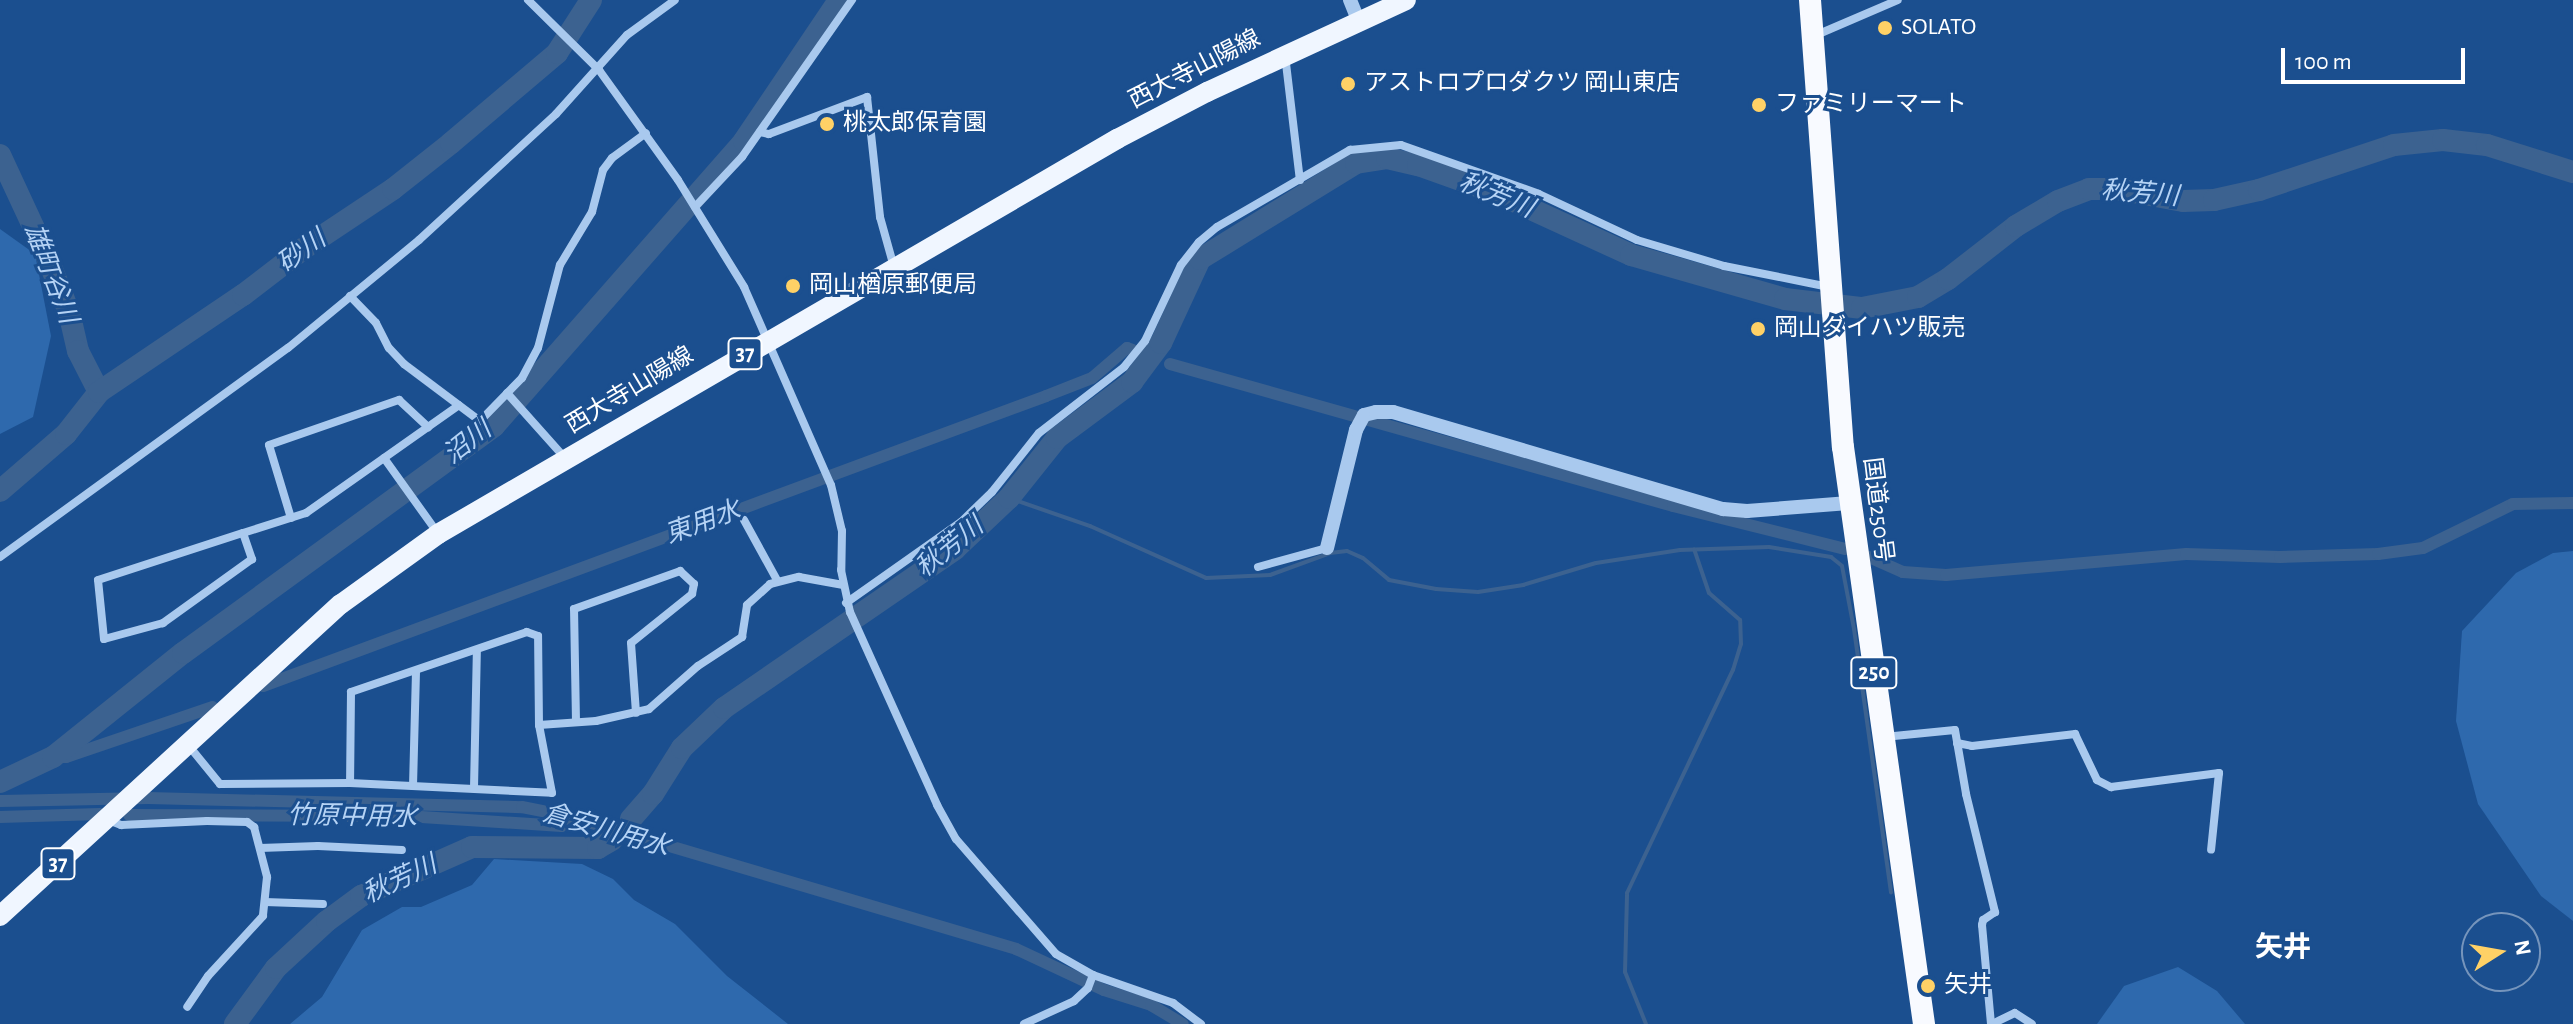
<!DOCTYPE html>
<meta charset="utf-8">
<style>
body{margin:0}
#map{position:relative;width:2573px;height:1024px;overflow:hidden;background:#1b4f8f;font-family:"Alegreya Sans","Noto Sans JP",sans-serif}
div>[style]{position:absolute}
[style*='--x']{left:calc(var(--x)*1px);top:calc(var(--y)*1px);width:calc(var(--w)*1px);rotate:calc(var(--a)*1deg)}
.green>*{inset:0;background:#2e69ad}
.stream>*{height:4px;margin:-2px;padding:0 2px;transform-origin:2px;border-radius:2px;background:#3c6290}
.canal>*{height:12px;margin:-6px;padding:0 6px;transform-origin:6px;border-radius:6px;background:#3c6290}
.river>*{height:22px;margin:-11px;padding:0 11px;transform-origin:11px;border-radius:11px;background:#3c6290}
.minor>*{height:8px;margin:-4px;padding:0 4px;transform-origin:4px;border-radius:4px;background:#a9c9ee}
.tertiary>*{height:14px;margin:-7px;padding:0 7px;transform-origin:7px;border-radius:7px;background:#a9c9ee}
.primary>*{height:20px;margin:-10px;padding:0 10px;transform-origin:10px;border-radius:10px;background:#f0f6ff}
.trunk>*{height:22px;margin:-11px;padding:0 11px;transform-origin:11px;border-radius:11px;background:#f8faff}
.dots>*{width:22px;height:22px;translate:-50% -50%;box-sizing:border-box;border:4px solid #1b4f8f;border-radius:50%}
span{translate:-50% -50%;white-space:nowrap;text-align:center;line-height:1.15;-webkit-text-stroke:6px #1b4f8f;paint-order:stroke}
.shield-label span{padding:2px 6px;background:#1b4f8f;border:2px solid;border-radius:6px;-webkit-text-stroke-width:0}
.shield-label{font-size:22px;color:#fff;font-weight:700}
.poi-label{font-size:24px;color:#fff}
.left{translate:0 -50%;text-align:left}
.street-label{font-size:24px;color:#fff}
.water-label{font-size:26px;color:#b5d3f5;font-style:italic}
.quarter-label{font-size:28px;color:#fff;font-weight:700}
.north{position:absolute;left:2461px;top:912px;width:80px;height:80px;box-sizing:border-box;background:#1b4f8f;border:2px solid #7695bc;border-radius:50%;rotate:79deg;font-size:22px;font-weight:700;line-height:32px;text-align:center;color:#fff}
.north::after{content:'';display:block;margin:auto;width:28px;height:36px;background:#ffd166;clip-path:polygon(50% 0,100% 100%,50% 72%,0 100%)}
.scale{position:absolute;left:2281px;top:48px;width:184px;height:36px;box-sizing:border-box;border:4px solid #fff;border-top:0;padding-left:10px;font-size:24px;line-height:28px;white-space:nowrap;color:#fff;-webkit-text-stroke:6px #1b4f8f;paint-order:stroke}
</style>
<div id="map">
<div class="green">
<i style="clip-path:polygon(0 229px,35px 254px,51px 336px,33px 417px,0 434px)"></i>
<i style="clip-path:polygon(2573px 551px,2573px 921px,2541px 896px,2478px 804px,2456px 721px,2462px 631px,2516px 573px,2553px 553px)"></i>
<i style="clip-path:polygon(494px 859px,582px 864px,613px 879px,634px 900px,675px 924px,727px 976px,788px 1024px,290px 1024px,322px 997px,362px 930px,402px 907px,421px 907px,472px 885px)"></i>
<i style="clip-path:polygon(2178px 967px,2217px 991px,2245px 1024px,2097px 1024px,2124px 986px)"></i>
</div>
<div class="stream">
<i style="--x:1009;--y:498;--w:86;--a:19.1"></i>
<i style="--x:1090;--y:526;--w:127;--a:24.1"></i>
<i style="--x:1206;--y:578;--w:64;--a:-2.7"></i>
<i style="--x:1270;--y:575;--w:64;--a:-20.1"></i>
<i style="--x:1330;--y:553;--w:17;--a:-7"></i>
<i style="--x:1347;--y:551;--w:17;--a:24"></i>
<i style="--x:1363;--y:558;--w:34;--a:40"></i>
<i style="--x:1389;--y:580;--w:48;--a:10.8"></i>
<i style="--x:1436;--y:589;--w:42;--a:4.1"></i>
<i style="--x:1478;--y:592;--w:46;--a:-8.8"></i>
<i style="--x:1523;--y:585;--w:76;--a:-16.8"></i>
<i style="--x:1596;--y:563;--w:85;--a:-8.8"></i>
<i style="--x:1680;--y:550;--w:89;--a:-1.9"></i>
<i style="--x:1769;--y:547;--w:63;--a:9.2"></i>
<i style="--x:1831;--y:557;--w:14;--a:39"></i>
<i style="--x:1842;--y:566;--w:64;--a:79.2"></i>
<i style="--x:1854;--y:629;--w:266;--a:82"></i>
<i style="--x:1646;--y:1024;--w:56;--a:-112"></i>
<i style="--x:1625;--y:972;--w:79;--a:-88.5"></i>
<i style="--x:1627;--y:893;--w:247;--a:-64.6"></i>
<i style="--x:1733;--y:670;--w:27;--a:-73"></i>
<i style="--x:1741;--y:644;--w:24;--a:-92"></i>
<i style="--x:1740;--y:620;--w:41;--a:-138.9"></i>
<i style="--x:1709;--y:593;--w:46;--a:-108.8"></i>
</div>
<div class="canal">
<i style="--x:1170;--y:364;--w:523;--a:15.76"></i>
<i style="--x:1673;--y:506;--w:178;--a:14"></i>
<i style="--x:1869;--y:557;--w:37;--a:24"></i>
<i style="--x:1903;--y:572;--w:43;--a:4"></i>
<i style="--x:1946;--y:575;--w:241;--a:-5"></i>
<i style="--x:2186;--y:554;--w:94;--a:1.8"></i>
<i style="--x:2280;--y:557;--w:98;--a:-1.8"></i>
<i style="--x:2378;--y:554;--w:45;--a:-7.6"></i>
<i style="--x:2423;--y:548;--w:100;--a:-26.1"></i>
<i style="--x:2513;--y:504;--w:60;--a:-1"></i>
<i style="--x:263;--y:686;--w:835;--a:-20.32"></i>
<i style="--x:1046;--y:396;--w:49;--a:-21.4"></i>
<i style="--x:1092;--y:378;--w:46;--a:-40.6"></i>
<i style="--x:1127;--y:348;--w:6;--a:18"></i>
<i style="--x:53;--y:757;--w:13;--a:0"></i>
<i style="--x:66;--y:757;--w:155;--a:-18.8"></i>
<i style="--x:0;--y:801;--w:148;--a:-1.2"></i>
<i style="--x:148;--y:798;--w:374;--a:1.4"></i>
<i style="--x:522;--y:807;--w:47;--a:11.1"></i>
<i style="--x:568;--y:816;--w:467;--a:16.5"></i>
<i style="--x:1016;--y:949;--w:97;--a:25"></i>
<i style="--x:1104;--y:990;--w:49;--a:17.7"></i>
<i style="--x:1151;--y:1005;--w:37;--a:31"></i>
<i style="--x:129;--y:815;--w:277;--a:0.2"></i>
<i style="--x:406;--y:816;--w:156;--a:3.7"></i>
<i style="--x:562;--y:826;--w:12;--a:-59"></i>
<i style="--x:0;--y:817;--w:100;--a:-1.7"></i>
</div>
<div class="river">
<i style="--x:0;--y:155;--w:109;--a:65.1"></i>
<i style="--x:46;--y:254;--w:62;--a:68.4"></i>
<i style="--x:69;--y:312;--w:40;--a:77"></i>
<i style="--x:78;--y:351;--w:46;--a:62.9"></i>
<i style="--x:0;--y:491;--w:87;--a:-40.8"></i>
<i style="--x:66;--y:434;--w:53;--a:-51.8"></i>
<i style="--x:99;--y:392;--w:174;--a:-34"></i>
<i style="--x:243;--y:295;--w:76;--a:-37.5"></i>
<i style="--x:303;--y:249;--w:108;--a:-33.7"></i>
<i style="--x:393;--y:189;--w:74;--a:-38.4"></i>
<i style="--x:451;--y:143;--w:139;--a:-40.3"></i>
<i style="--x:557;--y:53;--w:63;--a:-57.3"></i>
<i style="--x:0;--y:782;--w:59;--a:-25.3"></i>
<i style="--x:53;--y:757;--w:166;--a:-38.7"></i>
<i style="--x:183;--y:653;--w:385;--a:-36.1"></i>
<i style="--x:494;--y:426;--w:379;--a:-48.7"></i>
<i style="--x:744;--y:141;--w:170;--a:-56"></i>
<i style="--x:631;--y:819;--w:33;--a:-49"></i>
<i style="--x:653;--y:794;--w:54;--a:-57.8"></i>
<i style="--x:682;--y:748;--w:58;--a:-43.6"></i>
<i style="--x:724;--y:708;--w:280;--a:-34.5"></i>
<i style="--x:955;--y:549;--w:74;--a:-43.4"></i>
<i style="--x:1009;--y:498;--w:77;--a:-51.3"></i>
<i style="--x:1057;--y:438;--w:94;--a:-36.7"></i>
<i style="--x:1132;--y:382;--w:49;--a:-53.4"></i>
<i style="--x:1161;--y:343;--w:93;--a:-65.1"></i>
<i style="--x:1200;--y:259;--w:183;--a:-31.6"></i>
<i style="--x:1356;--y:163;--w:31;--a:-9"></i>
<i style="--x:1387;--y:158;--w:32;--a:13"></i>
<i style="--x:1418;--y:165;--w:81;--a:19.6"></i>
<i style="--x:1494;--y:192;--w:151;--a:24.7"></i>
<i style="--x:1631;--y:255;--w:160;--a:15.9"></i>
<i style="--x:1785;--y:299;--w:78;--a:6.7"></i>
<i style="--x:1862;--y:308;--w:57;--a:-11.1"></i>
<i style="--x:1918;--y:297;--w:35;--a:-31"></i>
<i style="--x:1948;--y:279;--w:86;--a:-37.9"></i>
<i style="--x:2016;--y:226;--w:49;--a:-30.8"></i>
<i style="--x:2058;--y:201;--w:33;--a:-21"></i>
<i style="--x:2089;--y:189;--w:28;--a:0"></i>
<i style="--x:2117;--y:189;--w:67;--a:10.3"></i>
<i style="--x:2183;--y:201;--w:31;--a:-2"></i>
<i style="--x:2214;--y:200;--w:46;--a:-12.5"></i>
<i style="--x:2259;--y:190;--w:142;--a:-18.4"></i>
<i style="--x:2394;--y:145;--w:49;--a:-5.8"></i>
<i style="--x:2443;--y:140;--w:44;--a:6.5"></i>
<i style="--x:2487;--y:145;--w:90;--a:17.4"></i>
<i style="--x:235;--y:1024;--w:69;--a:-53.8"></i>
<i style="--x:276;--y:968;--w:69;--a:-42.7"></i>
<i style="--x:327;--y:921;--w:42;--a:-36.3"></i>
<i style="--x:361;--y:896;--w:121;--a:-23.8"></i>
<i style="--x:472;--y:847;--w:126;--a:0.5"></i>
<i style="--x:598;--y:848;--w:16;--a:-30"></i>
</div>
<div class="minor">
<i style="--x:528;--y:0;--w:100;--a:44.6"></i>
<i style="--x:599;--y:70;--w:135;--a:54.3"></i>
<i style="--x:678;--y:180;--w:126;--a:58.3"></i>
<i style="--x:744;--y:287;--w:216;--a:66.3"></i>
<i style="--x:831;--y:485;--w:47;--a:76.6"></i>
<i style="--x:842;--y:531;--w:39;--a:91"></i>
<i style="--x:841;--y:570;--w:43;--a:77.9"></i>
<i style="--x:850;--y:612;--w:212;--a:65.7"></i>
<i style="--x:937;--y:805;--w:39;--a:61"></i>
<i style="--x:956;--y:839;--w:152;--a:49"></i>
<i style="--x:1056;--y:954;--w:43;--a:29.6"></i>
<i style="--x:1093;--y:975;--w:85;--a:19.3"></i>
<i style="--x:1173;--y:1003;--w:35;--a:37"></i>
<i style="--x:1814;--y:36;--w:91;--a:-23.2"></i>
<i style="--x:1285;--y:55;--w:126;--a:83.2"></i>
<i style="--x:760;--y:132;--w:9;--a:13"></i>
<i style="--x:769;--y:134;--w:105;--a:-20.7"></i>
<i style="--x:867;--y:97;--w:121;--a:83.8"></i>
<i style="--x:880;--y:217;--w:52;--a:74.4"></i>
<i style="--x:695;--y:207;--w:69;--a:-46.8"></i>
<i style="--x:742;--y:157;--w:192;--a:-55"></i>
<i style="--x:350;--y:296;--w:37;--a:46"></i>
<i style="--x:376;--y:323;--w:28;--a:63"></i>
<i style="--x:389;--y:348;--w:22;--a:47"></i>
<i style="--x:404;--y:364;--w:95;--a:36.9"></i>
<i style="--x:480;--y:421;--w:60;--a:-45.7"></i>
<i style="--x:522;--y:378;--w:34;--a:-62"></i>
<i style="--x:538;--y:348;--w:86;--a:-75.2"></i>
<i style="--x:560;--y:265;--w:62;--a:-58.9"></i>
<i style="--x:592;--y:212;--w:43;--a:-75.3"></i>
<i style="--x:603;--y:170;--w:15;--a:-53"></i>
<i style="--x:612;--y:158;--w:42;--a:-36.3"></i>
<i style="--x:507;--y:393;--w:87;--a:48.3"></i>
<i style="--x:384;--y:458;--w:91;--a:54.4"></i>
<i style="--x:291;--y:518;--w:76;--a:-106.8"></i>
<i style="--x:269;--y:445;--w:138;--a:-19.1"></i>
<i style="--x:399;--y:400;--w:40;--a:43"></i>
<i style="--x:744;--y:520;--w:68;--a:61.2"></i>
<i style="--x:243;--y:533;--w:28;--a:71"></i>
<i style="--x:252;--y:559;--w:110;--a:144.3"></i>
<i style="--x:163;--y:623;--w:61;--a:164.8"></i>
<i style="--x:104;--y:639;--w:59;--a:-95.8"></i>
<i style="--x:98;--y:580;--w:152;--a:-18"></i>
<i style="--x:243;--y:533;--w:66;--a:-17.6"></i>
<i style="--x:306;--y:513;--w:187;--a:-35.2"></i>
<i style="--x:0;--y:557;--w:356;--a:-36"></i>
<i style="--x:288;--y:348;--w:170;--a:-39.5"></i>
<i style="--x:419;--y:240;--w:186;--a:-42.6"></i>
<i style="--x:556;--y:114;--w:106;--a:-48.1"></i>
<i style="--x:627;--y:35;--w:59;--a:-36.1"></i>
<i style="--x:1258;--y:567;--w:72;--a:-15.4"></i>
<i style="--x:846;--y:603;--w:141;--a:-35.2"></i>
<i style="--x:961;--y:522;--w:43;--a:-44.1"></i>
<i style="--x:992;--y:492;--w:75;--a:-51.5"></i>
<i style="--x:1039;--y:433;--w:108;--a:-37.8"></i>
<i style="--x:1124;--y:367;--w:33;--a:-51"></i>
<i style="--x:1145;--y:341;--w:84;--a:-64.7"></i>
<i style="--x:1181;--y:265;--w:29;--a:-52"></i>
<i style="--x:1199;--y:242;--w:23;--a:-40"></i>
<i style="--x:1217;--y:227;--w:154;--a:-30.1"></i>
<i style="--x:1350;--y:150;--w:51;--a:-5.6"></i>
<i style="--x:1401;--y:145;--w:146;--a:19.5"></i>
<i style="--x:1539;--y:194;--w:108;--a:25.1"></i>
<i style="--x:1637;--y:240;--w:91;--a:16.6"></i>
<i style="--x:1724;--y:266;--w:107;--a:11.3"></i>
<i style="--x:576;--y:722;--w:113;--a:-91"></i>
<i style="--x:574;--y:609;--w:113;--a:-19.7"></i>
<i style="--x:680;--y:571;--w:19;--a:43"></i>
<i style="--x:694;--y:584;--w:10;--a:101"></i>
<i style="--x:692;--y:594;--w:78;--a:141.2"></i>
<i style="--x:631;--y:643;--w:70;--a:85.9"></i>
<i style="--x:539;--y:725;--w:57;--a:-4"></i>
<i style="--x:596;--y:721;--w:54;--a:-12.8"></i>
<i style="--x:649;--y:709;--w:65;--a:-41.3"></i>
<i style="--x:698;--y:666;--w:53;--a:-33.4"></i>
<i style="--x:742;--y:637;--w:32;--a:-81"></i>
<i style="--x:747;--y:605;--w:31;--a:-42"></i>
<i style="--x:770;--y:584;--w:30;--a:-14"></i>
<i style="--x:799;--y:577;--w:45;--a:10.3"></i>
<i style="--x:1884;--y:737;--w:71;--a:-5.6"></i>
<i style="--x:1955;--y:730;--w:65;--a:80.2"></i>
<i style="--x:1966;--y:794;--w:122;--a:76.2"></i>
<i style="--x:1995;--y:912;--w:14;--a:146"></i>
<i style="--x:1983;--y:920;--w:5;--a:101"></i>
<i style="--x:1982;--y:925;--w:99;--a:84.8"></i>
<i style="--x:1957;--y:743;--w:15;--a:11"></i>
<i style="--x:1972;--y:746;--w:104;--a:-6.6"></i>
<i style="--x:2075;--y:734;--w:51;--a:64.4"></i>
<i style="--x:2097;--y:780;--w:16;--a:27"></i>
<i style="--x:2111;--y:787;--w:109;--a:-7.4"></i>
<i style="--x:2219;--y:773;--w:77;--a:95.9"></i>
<i style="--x:189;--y:746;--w:49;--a:50.8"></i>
<i style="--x:220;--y:784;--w:130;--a:-0.4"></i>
<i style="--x:350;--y:783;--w:202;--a:2.8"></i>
<i style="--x:552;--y:793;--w:69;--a:-100.8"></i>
<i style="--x:539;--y:725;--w:89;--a:-90.6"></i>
<i style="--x:538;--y:636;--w:12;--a:-160"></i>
<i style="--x:527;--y:632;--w:186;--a:161.2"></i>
<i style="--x:351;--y:692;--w:91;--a:90.6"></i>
<i style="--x:413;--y:786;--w:115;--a:-88.5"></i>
<i style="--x:474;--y:788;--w:138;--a:-88.8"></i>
<i style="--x:108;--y:820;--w:14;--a:21"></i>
<i style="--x:121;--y:825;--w:86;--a:-2.7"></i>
<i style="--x:207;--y:821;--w:40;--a:1.4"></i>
<i style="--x:247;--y:822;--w:9;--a:36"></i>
<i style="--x:254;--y:827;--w:52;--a:75.4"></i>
<i style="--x:267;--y:877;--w:39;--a:96"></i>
<i style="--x:263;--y:916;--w:81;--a:132.5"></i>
<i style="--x:208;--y:976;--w:37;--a:124"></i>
<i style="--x:260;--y:848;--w:58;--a:-2"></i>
<i style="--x:318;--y:846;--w:84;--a:2.7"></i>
<i style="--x:265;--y:902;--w:58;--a:2"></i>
<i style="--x:1024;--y:1024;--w:55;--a:-24.7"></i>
<i style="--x:1074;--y:1001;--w:19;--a:-43"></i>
<i style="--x:1088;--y:988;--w:14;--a:-69"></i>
<i style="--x:1992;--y:1024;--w:25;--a:-26"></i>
<i style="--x:2015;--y:1013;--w:20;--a:33"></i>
</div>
<div class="tertiary">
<i style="--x:1350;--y:0;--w:22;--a:68"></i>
<i style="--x:1327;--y:548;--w:122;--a:-76.2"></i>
<i style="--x:1356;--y:430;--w:17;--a:-62"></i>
<i style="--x:1364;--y:415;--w:12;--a:-14"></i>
<i style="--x:1376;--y:412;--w:17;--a:0"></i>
<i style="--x:1393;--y:412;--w:344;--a:16.4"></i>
<i style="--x:1723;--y:509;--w:24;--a:5"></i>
<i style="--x:1747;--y:511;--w:102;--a:-4.5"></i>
</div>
<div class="primary">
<i style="--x:0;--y:916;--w:462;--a:-42.5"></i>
<i style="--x:341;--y:604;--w:120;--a:-35.8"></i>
<i style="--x:438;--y:534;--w:786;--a:-30.19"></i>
<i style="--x:1117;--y:139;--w:102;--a:-27.6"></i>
<i style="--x:1207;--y:92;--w:219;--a:-24.8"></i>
</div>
<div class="trunk">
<i style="--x:1810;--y:0;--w:448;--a:85.8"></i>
<i style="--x:1843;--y:447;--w:583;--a:82.01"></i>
</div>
<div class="dots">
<i style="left:1885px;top:28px;background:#ffd166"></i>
<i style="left:1348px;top:84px;background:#ffd166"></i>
<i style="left:1759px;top:105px;background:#ffd166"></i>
<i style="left:827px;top:124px;background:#ffd166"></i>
<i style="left:793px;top:286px;background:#ffd166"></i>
<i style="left:1758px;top:329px;background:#ffd166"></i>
<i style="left:1928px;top:986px;background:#ffd166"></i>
</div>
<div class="shield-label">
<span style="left:745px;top:354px">37</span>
<span style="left:1874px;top:673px">250</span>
<span style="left:58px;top:864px">37</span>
</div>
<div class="poi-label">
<span class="left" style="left:1901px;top:28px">SOLATO</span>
<span class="left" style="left:1364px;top:84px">アストロプロダクツ 岡山東店</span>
<span class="left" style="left:1775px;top:105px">ファミリーマート</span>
<span class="left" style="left:843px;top:124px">桃太郎保育園</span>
<span class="left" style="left:809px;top:286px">岡山楢原郵便局</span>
<span class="left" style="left:1774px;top:329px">岡山ダイハツ販売</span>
<span class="left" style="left:1944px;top:986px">矢井</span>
</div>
<div class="street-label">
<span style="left:1195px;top:70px;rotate:-27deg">西大寺山陽線</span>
<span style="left:630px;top:391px;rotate:-31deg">西大寺山陽線</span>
<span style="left:1877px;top:510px;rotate:83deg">国道250号</span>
</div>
<div class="water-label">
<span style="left:2140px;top:194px;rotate:5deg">秋芳川</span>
<span style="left:1496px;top:196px;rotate:22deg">秋芳川</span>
<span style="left:302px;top:252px;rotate:-36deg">砂川</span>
<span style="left:50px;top:274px;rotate:69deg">雄町谷川</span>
<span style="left:468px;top:443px;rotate:-38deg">沼川</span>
<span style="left:703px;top:523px;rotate:-20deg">東用水</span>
<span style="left:950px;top:548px;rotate:-39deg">秋芳川</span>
<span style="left:352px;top:817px;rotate:1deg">竹原中用水</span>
<span style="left:606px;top:831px;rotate:16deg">倉安川用水</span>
<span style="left:400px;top:880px;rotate:-25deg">秋芳川</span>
</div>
<div class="quarter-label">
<span style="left:2283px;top:948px">矢井</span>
</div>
<div class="north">N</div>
<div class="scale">100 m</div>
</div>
